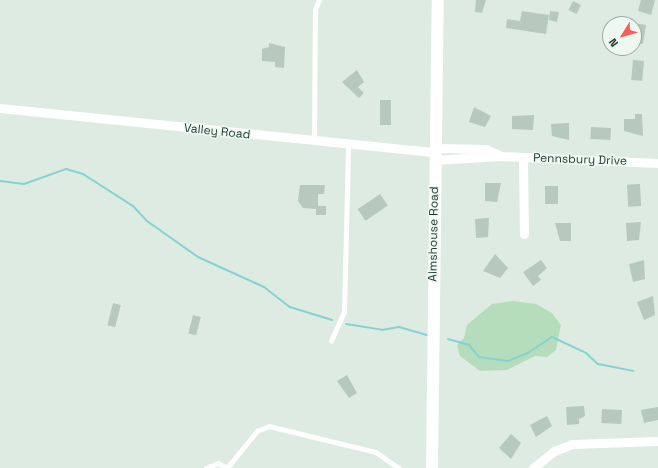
<!DOCTYPE html>
<style>
body{margin:0}
#map{position:relative;width:658px;height:468px;overflow:hidden;background:#deebe3;font-family:"Space Grotesk",sans-serif}
div>[style]{position:absolute}
[style*='--x']{left:calc(var(--x)*1px);top:calc(var(--y)*1px);width:calc(var(--w)*1px);rotate:calc(var(--a)*1deg)}
.green>*{inset:0;background:#b6ddbb}
.stream>*{height:2px;margin:-1px;padding:0 1px;transform-origin:1px;border-radius:1px;background:#83d3d3}
.building>*{inset:0;background:#b7c8bf;transform-origin:0 0}
.lane>*{height:4.5px;margin:-2.25px;padding:0 2.25px;transform-origin:2.25px;border-radius:2.25px;background:#fff}
.street>*{height:9px;margin:-4.5px;padding:0 4.5px;transform-origin:4.5px;border-radius:4.5px;background:#fff}
.secondary>*{height:12px;margin:-6px;padding:0 6px;transform-origin:6px;border-radius:6px;background:#fff}
span{translate:-50% -50%;white-space:nowrap;text-align:center;line-height:1.15;-webkit-text-stroke:3px #eff7f2;paint-order:stroke}
.street-label{font-size:12px;color:#1f3b2f}
.north{position:absolute;left:602px;top:16px;width:40px;height:40px;box-sizing:border-box;background:#eff7f2;border:1px solid #9caca4;border-radius:50%;rotate:233deg;font-size:11px;font-weight:700;line-height:16px;text-align:center;color:#1f3b2f}
.north::after{content:'';display:block;margin:auto;width:14px;height:18px;background:#f85f4f;clip-path:polygon(50% 0,100% 100%,50% 72%,0 100%)}
</style>
<div id="map">
<div class="green">
<i style="clip-path:polygon(513px 301px,536px 304px,552px 313px,561px 325px,556px 350px,547px 357px,535px 356px,507px 370px,480px 371px,460px 356px,457px 345px,464px 338px,467px 325px,492px 304px)"></i>
</div>
<div class="stream">
<i style="--x:0;--y:181;--w:24;--a:7"></i>
<i style="--x:24;--y:184;--w:45;--a:-19.7"></i>
<i style="--x:66;--y:169;--w:18;--a:16"></i>
<i style="--x:83;--y:174;--w:59;--a:32.6"></i>
<i style="--x:133;--y:206;--w:21;--a:47"></i>
<i style="--x:147;--y:221;--w:62;--a:35.2"></i>
<i style="--x:198;--y:257;--w:72;--a:24.4"></i>
<i style="--x:264;--y:287;--w:33;--a:38"></i>
<i style="--x:290;--y:307;--w:44;--a:17.2"></i>
<i style="--x:346;--y:324;--w:36;--a:9"></i>
<i style="--x:382;--y:330;--w:17;--a:-10"></i>
<i style="--x:399;--y:327;--w:29;--a:16"></i>
<i style="--x:448;--y:339;--w:22;--a:16"></i>
<i style="--x:469;--y:345;--w:16;--a:50"></i>
<i style="--x:479;--y:357;--w:29;--a:8"></i>
<i style="--x:508;--y:361;--w:22;--a:-22"></i>
<i style="--x:528;--y:353;--w:29;--a:-34"></i>
<i style="--x:552;--y:337;--w:38;--a:25"></i>
<i style="--x:586;--y:353;--w:16;--a:43"></i>
<i style="--x:598;--y:364;--w:36;--a:11"></i>
</div>
<div class="building">
<i style="clip-path:polygon(476px 0,486px 0,482px 13px,475px 12px)"></i>
<i style="clip-path:polygon(641px 0,655px 0,651px 15px,638px 11px)"></i>
<i style="left:573px;top:1px;width:9px;height:10px;rotate:27deg"></i>
<i style="clip-path:polygon(522px 11px,549px 15px,546px 34px,506px 28px,507px 19px,520px 21px)"></i>
<i style="clip-path:polygon(550px 11px,559px 12px,557px 22px,549px 20px)"></i>
<i style="clip-path:polygon(634px 23px,646px 25px,643px 44px,634px 43px)"></i>
<i style="clip-path:polygon(269px 43px,285px 47px,284px 68px,275px 67px,275px 62px,262px 61px,262px 49px,269px 47px)"></i>
<i style="left:633px;top:60px;width:11px;height:20px;rotate:5deg"></i>
<i style="clip-path:polygon(357px 70px,364px 82px,358px 87px,364px 93px,359px 98px,342px 82px)"></i>
<i style="left:380px;top:100px;width:11px;height:25px"></i>
<i style="clip-path:polygon(474px 107px,491px 116px,485px 127px,469px 122px)"></i>
<i style="clip-path:polygon(635px 114px,642px 114px,643px 136px,624px 131px,624px 119px,635px 119px)"></i>
<i style="clip-path:polygon(534px 115px,533px 130px,512px 129px,512px 116px)"></i>
<i style="clip-path:polygon(569px 123px,569px 140px,552px 136px,551px 124px)"></i>
<i style="left:591px;top:127px;width:20px;height:12px;rotate:3deg"></i>
<i style="clip-path:polygon(485px 183px,501px 183px,497px 202px,485px 201px)"></i>
<i style="left:640px;top:184px;width:22px;height:13px;rotate:87deg"></i>
<i style="clip-path:polygon(300px 185px,325px 185px,324px 194px,318px 194px,318px 206px,326px 206px,326px 215px,316px 215px,316px 209px,303px 208px,298px 201px)"></i>
<i style="left:545px;top:186px;width:13px;height:18px"></i>
<i style="left:380px;top:194px;width:14px;height:27px;rotate:56deg"></i>
<i style="clip-path:polygon(489px 218px,488px 237px,476px 238px,475px 219px)"></i>
<i style="clip-path:polygon(641px 222px,639px 240px,627px 241px,626px 223px)"></i>
<i style="clip-path:polygon(555px 223px,571px 223px,571px 241px,560px 241px)"></i>
<i style="clip-path:polygon(495px 254px,508px 268px,500px 278px,483px 271px)"></i>
<i style="clip-path:polygon(541px 260px,547px 268px,538px 276px,541px 280px,533px 286px,523px 272px)"></i>
<i style="clip-path:polygon(644px 260px,645px 279px,633px 282px,629px 264px)"></i>
<i style="clip-path:polygon(653px 296px,655px 315px,644px 320px,637px 302px)"></i>
<i style="left:113px;top:303px;width:8px;height:23px;rotate:14deg"></i>
<i style="left:193px;top:315px;width:8px;height:19px;rotate:14deg"></i>
<i style="clip-path:polygon(347px 375px,357px 393px,349px 398px,337px 381px)"></i>
<i style="clip-path:polygon(584px 406px,585px 416px,579px 419px,579px 424px,567px 425px,566px 407px)"></i>
<i style="clip-path:polygon(658px 407px,658px 420px,644px 423px,641px 410px)"></i>
<i style="left:602px;top:409px;width:20px;height:14px;rotate:3deg"></i>
<i style="clip-path:polygon(547px 416px,552px 426px,536px 437px,530px 425px)"></i>
<i style="clip-path:polygon(511px 434px,521px 443px,511px 459px,499px 448px)"></i>
</div>
<div class="lane">
<i style="--x:314;--y:140;--w:130;--a:-89.6"></i>
<i style="--x:315;--y:10;--w:11;--a:-68"></i>
<i style="--x:331;--y:341;--w:32;--a:-66"></i>
<i style="--x:344;--y:312;--w:167;--a:-88.6"></i>
<i style="--x:206;--y:468;--w:13;--a:-23"></i>
<i style="--x:218;--y:463;--w:10;--a:29"></i>
<i style="--x:227;--y:468;--w:48;--a:-51"></i>
<i style="--x:257;--y:431;--w:13;--a:-23"></i>
<i style="--x:269;--y:426;--w:110;--a:13.7"></i>
<i style="--x:376;--y:452;--w:28;--a:35"></i>
</div>
<div class="street">
<i style="--x:0;--y:108;--w:437;--a:5.8"></i>
<i style="--x:435;--y:148;--w:51;--a:1.1"></i>
<i style="--x:486;--y:149;--w:17;--a:25"></i>
<i style="--x:523;--y:157;--w:77;--a:89.3"></i>
<i style="--x:435;--y:160;--w:66;--a:-3.5"></i>
<i style="--x:501;--y:156;--w:157;--a:2.6"></i>
<i style="--x:533;--y:468;--w:27;--a:-39"></i>
<i style="--x:554;--y:451;--w:19;--a:-21"></i>
<i style="--x:572;--y:444;--w:86;--a:-2"></i>
</div>
<div class="secondary">
<i style="--x:432;--y:468;--w:468;--a:-89.3"></i>
</div>
<div class="street-label">
<span style="left:217px;top:132px;rotate:6deg">Valley Road</span>
<span style="left:580px;top:160px;rotate:2deg">Pennsbury Drive</span>
<span style="left:434px;top:234px;rotate:-89deg">Almshouse Road</span>
</div>
<div class="north">N</div>
</div>
